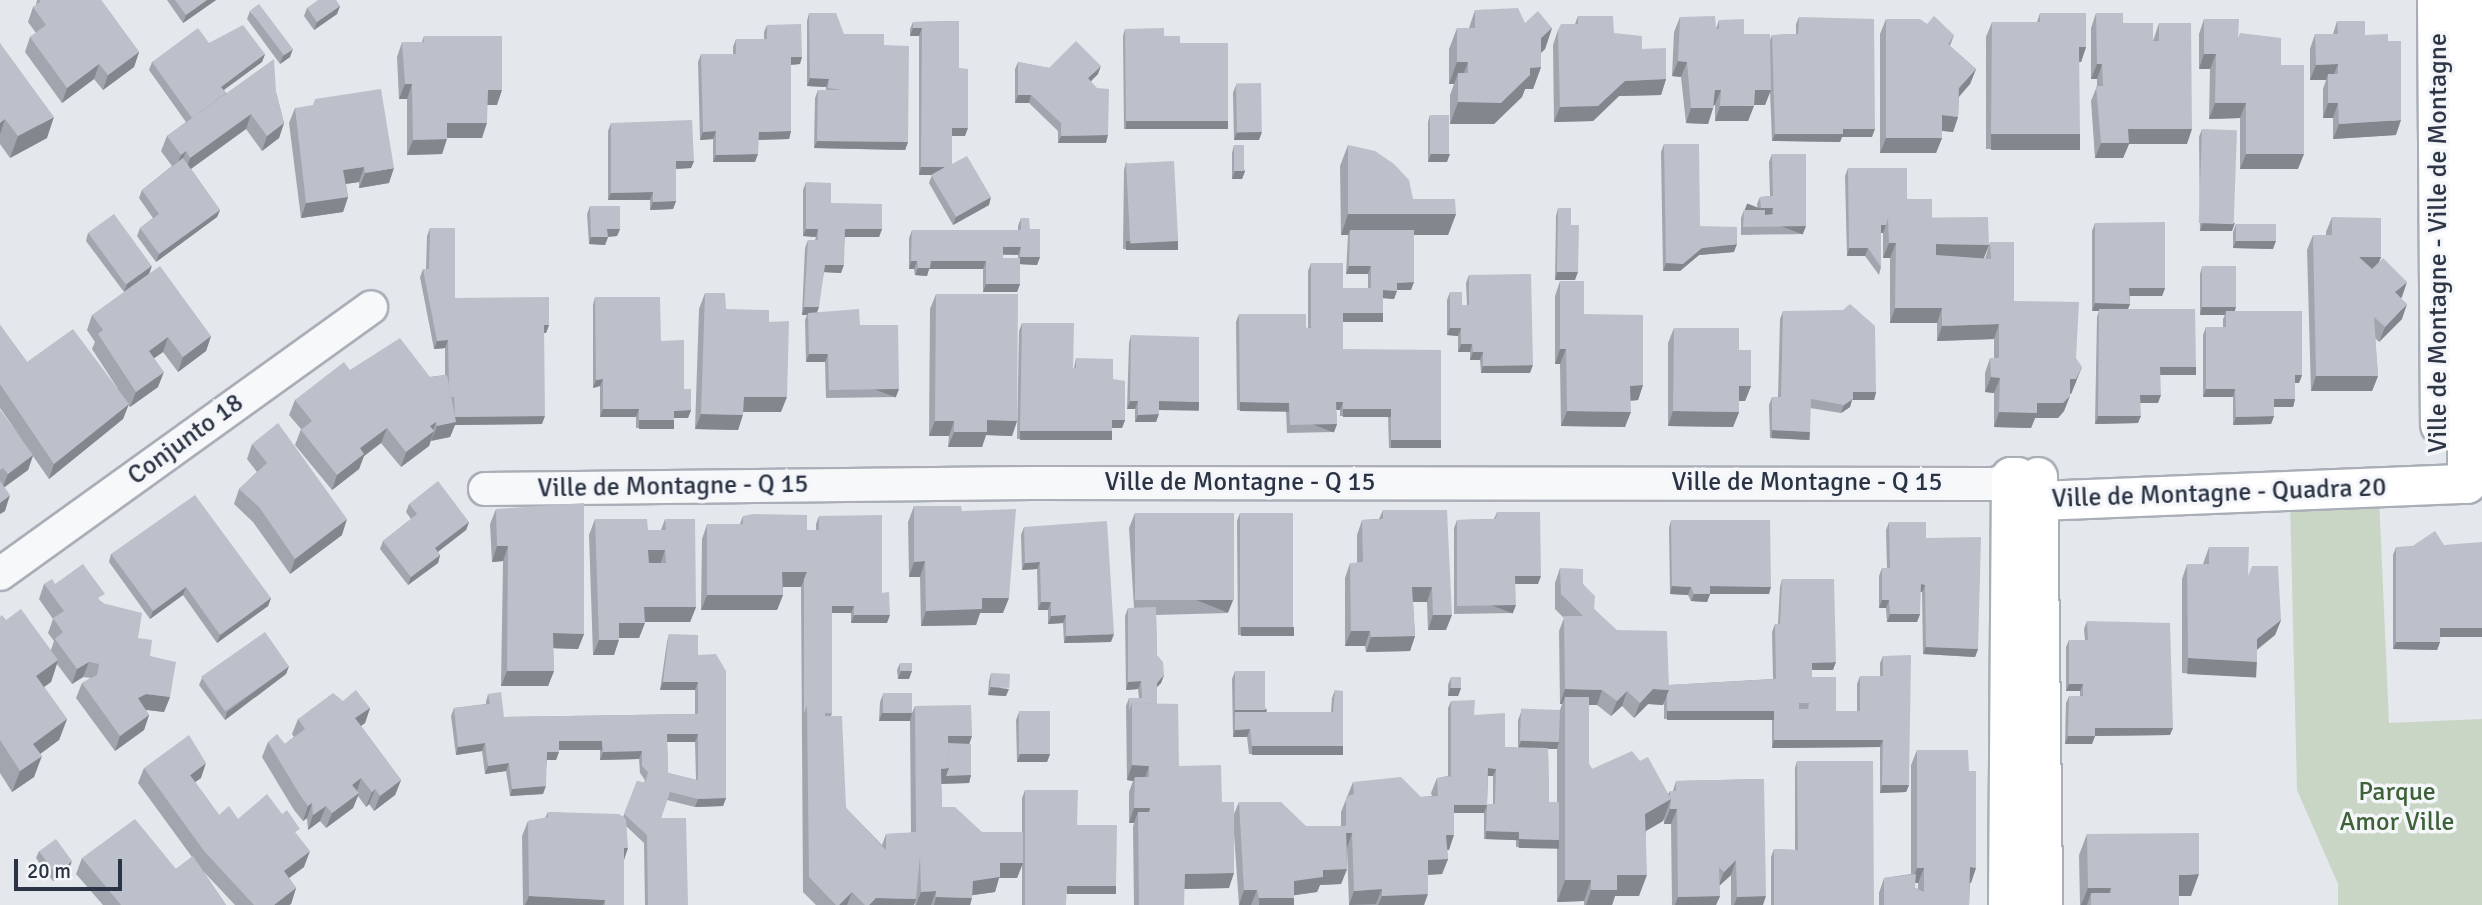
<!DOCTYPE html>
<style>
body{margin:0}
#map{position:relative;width:2482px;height:905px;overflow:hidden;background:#e4e7ec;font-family:Signika,sans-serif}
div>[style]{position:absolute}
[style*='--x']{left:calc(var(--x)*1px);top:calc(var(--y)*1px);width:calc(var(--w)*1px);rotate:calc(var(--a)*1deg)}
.green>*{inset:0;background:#c9d6c5}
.roads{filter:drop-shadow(2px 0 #a9aeb7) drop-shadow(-2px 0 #a9aeb7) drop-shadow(0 2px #a9aeb7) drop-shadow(0 -2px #a9aeb7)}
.street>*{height:32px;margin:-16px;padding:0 16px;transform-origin:16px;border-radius:16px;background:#f7f8fa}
.secondary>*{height:38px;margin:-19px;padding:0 19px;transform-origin:19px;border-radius:19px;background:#fff}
.wall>*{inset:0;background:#a1a5ae}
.shaded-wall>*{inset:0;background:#83868d;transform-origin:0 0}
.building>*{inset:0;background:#bbc0ca;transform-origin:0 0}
span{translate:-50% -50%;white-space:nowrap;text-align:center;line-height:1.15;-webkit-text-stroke:7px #f4f6f9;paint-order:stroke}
.street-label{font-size:26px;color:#2b3445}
.park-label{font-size:26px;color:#3f6138}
.scale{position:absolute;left:14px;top:859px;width:108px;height:32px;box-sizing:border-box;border:4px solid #2b3445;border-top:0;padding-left:9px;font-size:21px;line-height:24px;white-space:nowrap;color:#2b3445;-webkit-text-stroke:5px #f4f6f9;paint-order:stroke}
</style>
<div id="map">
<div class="green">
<i style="clip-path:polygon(2379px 497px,2389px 723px,2482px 719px,2482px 905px,2338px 905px,2338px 884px,2297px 790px,2290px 500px)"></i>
</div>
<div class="roads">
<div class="street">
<i style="--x:485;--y:489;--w:547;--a:-0.63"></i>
<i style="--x:1032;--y:483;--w:963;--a:0.06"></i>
<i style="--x:1995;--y:484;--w:17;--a:-24"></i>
<i style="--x:0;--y:574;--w:457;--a:-35.7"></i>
</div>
<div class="secondary">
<i style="--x:2437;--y:0;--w:425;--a:89.6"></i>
<i style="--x:2038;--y:477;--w:428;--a:89.3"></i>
<i style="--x:2012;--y:495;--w:28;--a:13"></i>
<i style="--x:2039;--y:501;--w:428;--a:-2.3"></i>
<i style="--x:2467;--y:484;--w:484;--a:-90.1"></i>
<i style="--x:2008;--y:905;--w:428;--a:-89.6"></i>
<i style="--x:2011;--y:477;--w:7;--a:0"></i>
</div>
</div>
<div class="wall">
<i style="clip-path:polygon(37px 0,101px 0,139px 52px,134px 67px,103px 90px,94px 79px,62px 103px,25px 52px,30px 37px,36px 33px,28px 22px,33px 7px,36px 5px)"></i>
<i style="clip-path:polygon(167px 0,216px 0,183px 23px)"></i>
<i style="clip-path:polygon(340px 6px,337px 14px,314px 30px,304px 16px,307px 8px)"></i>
<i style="clip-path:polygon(1475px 10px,1525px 23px,1552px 28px,1545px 49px,1541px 53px,1541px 67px,1533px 89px,1525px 89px,1522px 97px,1494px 124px,1450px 124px,1450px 95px,1454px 84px,1449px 84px,1449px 49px,1457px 28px,1469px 28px)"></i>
<i style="clip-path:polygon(250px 11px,290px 57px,280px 64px,247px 19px)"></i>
<i style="clip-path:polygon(809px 13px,844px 34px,884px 45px,908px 142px,905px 150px,814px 148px,815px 98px,818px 90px,826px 90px,826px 87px,807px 86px,807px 21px)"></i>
<i style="clip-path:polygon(2040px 13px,2086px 47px,2081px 62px,2079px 62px,2075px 149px,1986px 149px,1986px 37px,1992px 22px,2037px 22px)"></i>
<i style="clip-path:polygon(2096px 13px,2123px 23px,2153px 41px,2159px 23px,2187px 144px,2129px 144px,2123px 158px,2095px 158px,2091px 101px,2097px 86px,2097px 79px,2091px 79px,2091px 28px)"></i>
<i style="clip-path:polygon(1578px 16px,1642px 49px,1666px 79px,1661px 95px,1619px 96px,1593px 121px,1554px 122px,1553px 45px,1558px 30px,1575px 24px)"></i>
<i style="clip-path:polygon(1680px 17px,1716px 29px,1719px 20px,1744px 34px,1770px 40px,1772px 35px,1796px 34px,1796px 24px,1799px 17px,1872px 137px,1842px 137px,1840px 142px,1772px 141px,1770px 91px,1765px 105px,1754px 105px,1748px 121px,1715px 121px,1715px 105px,1714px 105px,1708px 124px,1686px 123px,1681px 77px,1672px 76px,1674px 32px)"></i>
<i style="clip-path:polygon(1886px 19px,1927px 24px,1954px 35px,1950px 46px,1976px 69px,1970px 84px,1959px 97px,1958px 117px,1953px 132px,1942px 131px,1942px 138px,1936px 153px,1880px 153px,1880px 34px)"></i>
<i style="clip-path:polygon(2204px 19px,2238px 37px,2281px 65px,2298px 169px,2240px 169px,2240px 118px,2209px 119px,2210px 69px,2199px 69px,2199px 34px)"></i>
<i style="clip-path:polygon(959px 21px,959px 68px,965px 136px,952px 136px,952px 164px,989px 205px,953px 225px,929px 183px,932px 175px,919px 175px,919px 36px,910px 36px,910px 29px,913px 22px)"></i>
<i style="clip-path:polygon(2337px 21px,2365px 35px,2396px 135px,2333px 139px,2333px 118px,2323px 118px,2323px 89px,2326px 80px,2310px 80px,2310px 49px,2315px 34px,2333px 34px)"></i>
<i style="clip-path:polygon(767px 25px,800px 64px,791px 65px,791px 131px,789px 139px,758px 140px,755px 162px,713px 162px,713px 139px,700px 140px,698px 62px,701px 54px,733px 54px,733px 47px,736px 39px,764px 39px,764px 32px)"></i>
<i style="clip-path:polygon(1125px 29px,1164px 36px,1180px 43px,1228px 121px,1225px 129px,1124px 129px,1123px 36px)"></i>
<i style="clip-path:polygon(424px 36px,497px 105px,487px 105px,482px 138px,447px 138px,442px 154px,407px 155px,407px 99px,399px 99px,397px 57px,402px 42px,422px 42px)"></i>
<i style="clip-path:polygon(0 43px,47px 138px,10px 158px,0 144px)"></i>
<i style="clip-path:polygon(209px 43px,265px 54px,262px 62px,224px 90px,226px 93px,276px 92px,284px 123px,279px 138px,262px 151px,246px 129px,191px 169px,220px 210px,217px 217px,156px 262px,137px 236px,140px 228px,153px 218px,139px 198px,142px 190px,172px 166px,161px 151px,167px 136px,186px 122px,149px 70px,152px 62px)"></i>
<i style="clip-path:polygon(1018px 62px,1049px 68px,1098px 74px,1091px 81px,1106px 143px,1058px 143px,1058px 131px,1029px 103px,1015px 103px,1015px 69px)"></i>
<i style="clip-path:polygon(1236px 85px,1259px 140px,1234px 140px,1233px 93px)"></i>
<i style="clip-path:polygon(295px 108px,389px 183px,359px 188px,359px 182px,346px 184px,348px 197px,343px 212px,301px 218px,289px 123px)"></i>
<i style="clip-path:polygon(1430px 115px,1447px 162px,1428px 162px,1428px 122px)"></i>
<i style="clip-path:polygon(611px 123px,694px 161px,691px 168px,676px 169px,676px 201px,673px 209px,650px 210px,650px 200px,608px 200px,608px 131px)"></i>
<i style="clip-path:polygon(2202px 129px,2232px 231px,2200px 231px,2199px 137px)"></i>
<i style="clip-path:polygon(1664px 144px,1700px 226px,1734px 252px,1699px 255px,1680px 271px,1663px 271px,1661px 152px)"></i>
<i style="clip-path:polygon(1234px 145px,1245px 171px,1242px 179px,1232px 179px,1232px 153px)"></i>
<i style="clip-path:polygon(1348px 145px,1413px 199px,1456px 214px,1448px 235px,1414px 235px,1411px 290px,1397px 290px,1394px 299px,1383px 298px,1383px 313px,1380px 321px,1343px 321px,1343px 349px,1438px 448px,1389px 448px,1388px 416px,1340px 416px,1340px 410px,1336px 410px,1337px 424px,1334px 432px,1287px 433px,1286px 411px,1237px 410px,1236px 322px,1239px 314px,1308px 328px,1308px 271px,1311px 263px,1343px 288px,1368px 288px,1368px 274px,1346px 274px,1348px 235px,1341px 235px,1340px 166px)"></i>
<i style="clip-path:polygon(1772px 154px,1803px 234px,1741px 235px,1741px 218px,1744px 210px,1758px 210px,1757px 204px,1760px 197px,1770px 196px,1769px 162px)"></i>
<i style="clip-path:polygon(1126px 162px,1176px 249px,1123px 249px,1124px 170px)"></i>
<i style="clip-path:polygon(1848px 168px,1907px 199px,1932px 218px,1989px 245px,1984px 258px,1985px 259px,1990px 242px,2014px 301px,2076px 358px,2076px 382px,2071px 394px,2070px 394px,2064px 411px,2058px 418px,2035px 418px,2031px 428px,1994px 427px,1994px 393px,1985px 392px,1985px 373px,1990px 358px,1994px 358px,1994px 339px,1937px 341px,1937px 323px,1890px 323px,1890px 258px,1883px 258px,1883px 233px,1881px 233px,1881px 267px,1879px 275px,1865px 256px,1847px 256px,1845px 176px)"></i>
<i style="clip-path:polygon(806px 182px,831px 203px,882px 229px,879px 237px,845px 237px,841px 273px,824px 272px,817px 312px,860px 325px,896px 397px,826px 398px,825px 362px,806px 362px,805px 320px,807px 315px,802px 315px,805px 248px,808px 240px,815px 240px,816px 237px,803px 236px,803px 190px)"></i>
<i style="clip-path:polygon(590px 206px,620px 229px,617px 236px,608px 237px,605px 245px,589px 244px,587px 214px)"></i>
<i style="clip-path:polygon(1558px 208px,1571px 225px,1575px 280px,1555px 280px,1556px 216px)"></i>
<i style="clip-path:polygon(2332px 217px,2381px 257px,2378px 263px,2402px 297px,2401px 298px,2402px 319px,2379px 342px,2375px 338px,2378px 376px,2372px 391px,2311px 391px,2307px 250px,2313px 235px,2326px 235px,2326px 232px)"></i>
<i style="clip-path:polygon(evenodd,1021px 218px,1030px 229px,1040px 257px,1037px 265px,1020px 264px,1020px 284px,1017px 292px,983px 292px,983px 269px,929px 269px,927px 276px,915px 275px,914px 269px,909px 269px,909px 238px,912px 230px,1018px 230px,1018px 226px,1021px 218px,1003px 255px,1018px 255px,1018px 258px,1003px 258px,1003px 255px)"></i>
<i style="clip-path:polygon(2095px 223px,2165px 288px,2162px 296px,2130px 296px,2130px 304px,2128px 309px,2196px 367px,2193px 375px,2160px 375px,2158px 403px,2140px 403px,2138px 423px,2095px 424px,2097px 317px,2099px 311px,2092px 311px,2092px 231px)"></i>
<i style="clip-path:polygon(2236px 224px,2273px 249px,2233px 248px,2233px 232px)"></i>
<i style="clip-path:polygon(430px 228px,455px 298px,549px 325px,546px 333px,544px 333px,542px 424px,455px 425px,450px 437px,431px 440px,429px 446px,401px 467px,381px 443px,364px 456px,359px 469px,332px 490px,295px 445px,301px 429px,289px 415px,295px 400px,350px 370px,430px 377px,445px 375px,445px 348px,434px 349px,420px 277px,423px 269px,426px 269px,427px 236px)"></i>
<i style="clip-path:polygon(88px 233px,152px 266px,124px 292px,86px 241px)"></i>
<i style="clip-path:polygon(2202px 267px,2235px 311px,2302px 375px,2299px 383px,2295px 383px,2295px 399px,2293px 407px,2274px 407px,2274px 416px,2271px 424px,2233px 425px,2233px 397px,2203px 397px,2203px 335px,2206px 327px,2223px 327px,2223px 319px,2225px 315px,2200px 315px,2200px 274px)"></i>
<i style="clip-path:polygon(1469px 275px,1530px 373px,1481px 373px,1480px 360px,1470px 360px,1470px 352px,1458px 352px,1458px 336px,1447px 335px,1447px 300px,1450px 292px,1462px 305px,1467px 305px,1466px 283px)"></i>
<i style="clip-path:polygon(1560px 281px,1584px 314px,1643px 385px,1638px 400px,1630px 401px,1625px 427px,1561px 426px,1560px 364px,1555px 364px,1555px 296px)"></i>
<i style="clip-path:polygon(705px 293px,726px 309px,769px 322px,781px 412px,743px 412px,738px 430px,695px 429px,699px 309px)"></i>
<i style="clip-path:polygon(936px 294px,1017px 421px,1012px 436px,986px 435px,982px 447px,948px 447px,949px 436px,929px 436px,930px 309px)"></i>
<i style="clip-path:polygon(595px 297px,661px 341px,684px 389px,691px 410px,688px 418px,674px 418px,672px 428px,636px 428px,636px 417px,600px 417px,600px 386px,593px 388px,593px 305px)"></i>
<i style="clip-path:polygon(1783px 311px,1876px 392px,1874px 400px,1852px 400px,1850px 407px,1841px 413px,1810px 408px,1807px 440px,1770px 438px,1769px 405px,1772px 397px,1778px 397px,1780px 319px)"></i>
<i style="clip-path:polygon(92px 315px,211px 336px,206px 351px,178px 372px,163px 352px,154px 358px,158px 387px,130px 407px,128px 405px,123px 419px,49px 479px,33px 456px,28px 470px,4px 487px,5px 511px,0 514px,0 410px,23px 441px,0 408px,0 325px,27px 362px,118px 389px,92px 349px,95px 342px,87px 330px)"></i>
<i style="clip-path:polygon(1022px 323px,1073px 368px,1074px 368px,1076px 358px,1113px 379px,1125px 420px,1122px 428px,1112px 428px,1109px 439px,1017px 439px,1019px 331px)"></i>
<i style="clip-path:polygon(1674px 328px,1739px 350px,1751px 386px,1745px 401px,1739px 401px,1739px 412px,1733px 427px,1668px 426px,1668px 343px)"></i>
<i style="clip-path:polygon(1131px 335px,1196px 410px,1159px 409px,1156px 422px,1135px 422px,1135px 409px,1127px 409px,1129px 343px)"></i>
<i style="clip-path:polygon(252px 444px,342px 535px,290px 574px,253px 522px,234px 504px,239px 489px,257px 472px,247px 459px)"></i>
<i style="clip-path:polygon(409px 504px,469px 522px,466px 530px,438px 552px,440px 555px,438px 563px,408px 585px,380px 549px,383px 541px,411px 519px,406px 512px)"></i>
<i style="clip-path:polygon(914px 506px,962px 511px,1003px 613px,980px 613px,976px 625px,921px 626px,920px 577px,909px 577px,908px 522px)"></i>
<i style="clip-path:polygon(496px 509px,584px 634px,578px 649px,553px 648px,554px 671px,548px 686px,501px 686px,503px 561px,492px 562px,490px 524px)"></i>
<i style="clip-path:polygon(1383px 510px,1447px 510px,1446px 630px,1428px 630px,1427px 602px,1413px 602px,1415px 636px,1410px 651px,1366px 652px,1365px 646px,1345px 646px,1345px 578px,1350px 563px,1357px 563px,1357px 535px,1362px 520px,1379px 519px)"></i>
<i style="clip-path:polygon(1497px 512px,1538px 584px,1515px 584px,1513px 613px,1454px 614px,1454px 528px,1457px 520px,1494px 519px)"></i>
<i style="clip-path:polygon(evenodd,1135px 513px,1228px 613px,1156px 615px,1157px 655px,1164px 675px,1161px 683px,1157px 687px,1157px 704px,1179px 766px,1234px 814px,1239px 802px,1306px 826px,1341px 826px,1341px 812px,1353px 782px,1421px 797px,1432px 796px,1431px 793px,1437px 778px,1448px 776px,1448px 708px,1451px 701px,1474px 715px,1505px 747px,1518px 748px,1518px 720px,1521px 712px,1560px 710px,1562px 704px,1560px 704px,1559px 631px,1564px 618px,1555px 609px,1555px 583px,1560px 568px,1583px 584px,1594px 609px,1669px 685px,1773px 679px,1772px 632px,1775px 624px,1778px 624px,1780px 587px,1782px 579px,1833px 670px,1812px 670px,1812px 677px,1836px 711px,1857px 711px,1857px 684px,1860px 676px,1880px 676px,1880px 663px,1883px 656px,1909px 785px,1906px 792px,1880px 793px,1880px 747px,1772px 748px,1772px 719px,1664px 719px,1664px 703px,1663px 705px,1648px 704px,1634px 718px,1622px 706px,1611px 716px,1597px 705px,1589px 705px,1589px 764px,1592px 769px,1640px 761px,1668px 794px,1670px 791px,1673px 791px,1676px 781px,1764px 779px,1763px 905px,1731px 905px,1731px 875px,1719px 886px,1720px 896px,1716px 905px,1672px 905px,1671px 824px,1664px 824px,1664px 818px,1663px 821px,1646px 831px,1639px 896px,1615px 896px,1612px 905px,1584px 905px,1584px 901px,1557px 902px,1557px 847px,1556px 848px,1516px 847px,1516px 840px,1484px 839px,1484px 813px,1454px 813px,1449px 850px,1447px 850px,1448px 859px,1442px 874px,1428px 875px,1424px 905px,1349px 905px,1347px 848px,1347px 869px,1341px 884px,1320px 885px,1317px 892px,1294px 895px,1292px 905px,1239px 905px,1234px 834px,1229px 888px,1184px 889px,1184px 905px,1134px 905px,1133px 827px,1134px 823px,1129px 823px,1129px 792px,1133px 781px,1127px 780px,1126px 706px,1129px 698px,1139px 698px,1138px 689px,1126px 690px,1125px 616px,1128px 608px,1134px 608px,1129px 528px,1135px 513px,1548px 749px,1557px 749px,1557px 802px,1549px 802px,1548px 749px,1135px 513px,1488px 776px,1493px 776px,1493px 804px,1487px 804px,1488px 776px)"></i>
<i style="clip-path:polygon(1240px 513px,1292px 635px,1238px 635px,1237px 521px)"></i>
<i style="clip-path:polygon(743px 516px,807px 530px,816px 530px,816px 524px,819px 516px,882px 593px,887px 623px,851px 623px,851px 613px,832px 613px,832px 713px,831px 716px,846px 808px,882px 845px,886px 834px,911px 833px,910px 721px,879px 721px,880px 702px,883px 694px,912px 713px,915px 706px,969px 744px,971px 775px,969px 783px,941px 784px,942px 807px,982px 832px,1022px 832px,1022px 798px,1025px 790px,1077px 825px,1116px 886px,1113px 893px,1066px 893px,1066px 905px,1022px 905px,1022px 865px,1017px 878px,999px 878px,995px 892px,972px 895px,970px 905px,915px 905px,915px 903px,914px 905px,816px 905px,803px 892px,801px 587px,783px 587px,783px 595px,777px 610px,701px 610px,702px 539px,707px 524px,740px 524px)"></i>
<i style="clip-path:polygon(595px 519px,648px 530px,661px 530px,665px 519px,696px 607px,690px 622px,645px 622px,639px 638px,619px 638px,614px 655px,593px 655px,589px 535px)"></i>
<i style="clip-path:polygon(1671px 520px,1769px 594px,1710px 594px,1707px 602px,1691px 601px,1688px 595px,1670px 594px,1669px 528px)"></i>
<i style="clip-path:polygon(1889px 522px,1926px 538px,1978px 649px,1975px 657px,1923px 654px,1922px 592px,1920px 592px,1920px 614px,1917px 622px,1887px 622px,1886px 608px,1879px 608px,1879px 576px,1882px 568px,1887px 568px,1886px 530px)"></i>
<i style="clip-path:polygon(1024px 527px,1111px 642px,1064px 643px,1063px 623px,1048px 624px,1048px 610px,1038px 610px,1037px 569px,1022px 570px,1021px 535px)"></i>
<i style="clip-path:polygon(2444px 545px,2440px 642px,2437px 650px,2393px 649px,2393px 555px,2396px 547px)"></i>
<i style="clip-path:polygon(2209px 547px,2248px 576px,2281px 620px,2275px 635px,2257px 650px,2252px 677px,2182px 673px,2182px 579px,2187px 564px,2203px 564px)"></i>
<i style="clip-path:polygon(111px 554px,271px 598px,268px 606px,217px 643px,183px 595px,150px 619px,109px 562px)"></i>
<i style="clip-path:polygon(44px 584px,55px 584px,102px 602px,138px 638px,150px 656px,170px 697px,164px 712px,146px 710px,149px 715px,144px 730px,115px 751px,76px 698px,82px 683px,91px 678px,83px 677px,72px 684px,57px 664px,51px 682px,44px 687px,67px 719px,59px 740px,40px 754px,34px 777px,12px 792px,0 773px,0 617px,51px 650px,54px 641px,48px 633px,53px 619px,39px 599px)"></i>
<i style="clip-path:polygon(2087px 621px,2170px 735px,2095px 736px,2092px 744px,2065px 744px,2066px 703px,2069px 696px,2080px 696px,2080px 691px,2066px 691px,2066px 647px,2069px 640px,2085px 640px,2084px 629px)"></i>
<i style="clip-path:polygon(evenodd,669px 634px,698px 655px,726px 798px,723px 806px,695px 807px,667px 800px,661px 818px,688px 905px,645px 905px,644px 843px,626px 826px,624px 860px,624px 905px,523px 905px,522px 836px,528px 821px,545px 818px,548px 812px,623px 817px,637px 781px,644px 783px,645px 780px,640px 773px,639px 759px,600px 760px,600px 749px,559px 749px,556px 760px,547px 760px,543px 794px,510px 796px,506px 771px,485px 774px,482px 751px,456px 755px,451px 716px,454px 708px,486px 704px,486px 702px,488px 694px,504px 717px,695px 714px,695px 690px,660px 690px,667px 642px,669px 634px,667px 742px,695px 742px,696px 780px,668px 773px,667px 742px)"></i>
<i style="clip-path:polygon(900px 663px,909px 679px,898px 679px,897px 670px)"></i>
<i style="clip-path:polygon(289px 666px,286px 674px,225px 720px,199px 685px,202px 678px)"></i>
<i style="clip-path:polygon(1235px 671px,1267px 710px,1266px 712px,1331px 712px,1332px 698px,1335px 690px,1343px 746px,1340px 754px,1249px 754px,1247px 737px,1233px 737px,1232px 679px)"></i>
<i style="clip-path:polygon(991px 673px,1006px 696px,988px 695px,989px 681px)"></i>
<i style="clip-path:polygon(1451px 677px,1461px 688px,1458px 696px,1448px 696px,1448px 685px)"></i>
<i style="clip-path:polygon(343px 701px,370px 708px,365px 723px,361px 726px,401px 780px,395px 795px,374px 811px,369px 804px,366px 807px,358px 796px,353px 808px,326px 828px,320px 821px,308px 830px,307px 818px,303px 821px,294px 810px,262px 757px,268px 742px,285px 744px,294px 737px,292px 734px,298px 719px)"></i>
<i style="clip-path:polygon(1019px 712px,1050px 754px,1047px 762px,1017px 762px,1016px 720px)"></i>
<i style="clip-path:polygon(evenodd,1917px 750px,1976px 868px,1970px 883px,1969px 905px,1879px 905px,1879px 893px,1884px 878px,1911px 874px,1911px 765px,1917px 750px,1915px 883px,1918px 883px,1918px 889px,1915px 888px,1915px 883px)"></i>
<i style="clip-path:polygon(1797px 761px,1874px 905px,1771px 905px,1771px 857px,1774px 849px,1795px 850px,1795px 768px)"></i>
<i style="clip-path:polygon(144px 768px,201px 778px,195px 782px,219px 815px,298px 836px,304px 867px,289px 878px,296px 888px,291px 904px,289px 905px,235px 905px,203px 871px,226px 905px,103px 905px,76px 874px,82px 858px,176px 869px,192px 857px,138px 783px)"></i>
<i style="clip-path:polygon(2087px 834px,2191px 896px,2179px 896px,2179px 905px,2080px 905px,2079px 855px)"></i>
<i style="clip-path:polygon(39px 851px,69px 869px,53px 881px,36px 858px)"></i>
</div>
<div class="shaded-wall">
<i style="clip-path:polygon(207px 0,216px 0,183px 23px,186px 15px)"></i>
<i style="clip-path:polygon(340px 6px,337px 14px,314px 30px,317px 22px)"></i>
<i style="clip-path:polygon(913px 28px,922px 28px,919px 36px,910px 36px)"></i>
<i style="clip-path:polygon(1552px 28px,1545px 49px,1533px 60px,1541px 38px)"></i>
<i style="clip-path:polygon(2079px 47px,2086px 47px,2081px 62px,2073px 63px)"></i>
<i style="clip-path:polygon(293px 49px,290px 57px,280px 64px,283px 56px)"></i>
<i style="clip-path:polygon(139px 52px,134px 67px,103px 90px,108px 75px)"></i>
<i style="clip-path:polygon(265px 54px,262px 62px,218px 94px,221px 87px)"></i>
<i style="clip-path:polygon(2204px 54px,2216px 54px,2210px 69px,2199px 69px)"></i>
<i style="clip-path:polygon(791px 57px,802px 57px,800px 64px,788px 65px)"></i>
<i style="clip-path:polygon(1678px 61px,1687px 62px,1681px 77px,1672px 76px)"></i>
<i style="clip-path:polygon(1457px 62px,1468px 62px,1460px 84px,1458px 73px,1454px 84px,1449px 84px)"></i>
<i style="clip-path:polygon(99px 64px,94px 79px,62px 103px,67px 88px)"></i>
<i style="clip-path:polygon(2097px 64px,2102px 64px,2097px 79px,2091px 79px)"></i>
<i style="clip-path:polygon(2338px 64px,2332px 79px,2328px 74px,2326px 80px,2310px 80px,2316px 65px)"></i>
<i style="clip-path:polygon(1101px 66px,1098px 74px,1086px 86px,1088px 78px)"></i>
<i style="clip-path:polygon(1541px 67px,1533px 89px,1525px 89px,1522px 97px,1494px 124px,1450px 124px,1458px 102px,1530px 68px)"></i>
<i style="clip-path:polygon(1976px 69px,1970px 84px,1953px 103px,1959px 88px)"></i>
<i style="clip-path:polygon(810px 78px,829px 79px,826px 87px,807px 86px)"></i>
<i style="clip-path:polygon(1666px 79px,1661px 95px,1619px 96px,1593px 121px,1554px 122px,1560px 107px,1625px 81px)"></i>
<i style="clip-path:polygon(405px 84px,412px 84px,407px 99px,399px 99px)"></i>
<i style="clip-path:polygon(488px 90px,502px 90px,497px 105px,482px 105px)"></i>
<i style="clip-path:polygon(1715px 90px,1721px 90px,1715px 105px,1710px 105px)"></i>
<i style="clip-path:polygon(1755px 90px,1771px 90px,1765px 105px,1750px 105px)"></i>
<i style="clip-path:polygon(1018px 95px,1031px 95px,1029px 103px,1015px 103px)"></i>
<i style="clip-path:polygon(2215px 103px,2246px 103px,2240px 118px,2209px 119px)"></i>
<i style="clip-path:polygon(2328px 103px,2338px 103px,2333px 118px,2323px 118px)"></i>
<i style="clip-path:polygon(1720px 106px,1754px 106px,1748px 121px,1715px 121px)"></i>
<i style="clip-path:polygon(1691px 108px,1713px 108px,1708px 124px,1686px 123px)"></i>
<i style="clip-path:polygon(251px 114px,246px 129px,185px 173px,190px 158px)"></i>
<i style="clip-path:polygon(1942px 115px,1958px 117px,1953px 132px,1936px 130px)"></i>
<i style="clip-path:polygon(54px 117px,47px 138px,10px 158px,18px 136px)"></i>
<i style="clip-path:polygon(5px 119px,0 134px,0 123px)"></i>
<i style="clip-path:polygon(2401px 120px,2396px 135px,2333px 139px,2339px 124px)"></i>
<i style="left:1126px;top:121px;width:102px;height:8px"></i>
<i style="clip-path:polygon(284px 123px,279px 138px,262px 151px,267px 136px)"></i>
<i style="clip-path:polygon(447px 123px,487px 123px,482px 138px,442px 138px)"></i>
<i style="clip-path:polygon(952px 128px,968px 128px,965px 136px,949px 136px)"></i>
<i style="clip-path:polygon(1843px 129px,1875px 129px,1872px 137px,1842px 137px,1840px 142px,1772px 141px,1775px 134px)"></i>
<i style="clip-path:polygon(2128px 129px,2192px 129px,2187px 144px,2129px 144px,2123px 158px,2095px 158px,2101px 143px)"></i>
<i style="clip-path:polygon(716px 131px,713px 139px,700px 140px,703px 132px)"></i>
<i style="clip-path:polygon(791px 131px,789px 139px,756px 140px,759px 132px)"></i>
<i style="clip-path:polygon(1237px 132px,1262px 132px,1259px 140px,1234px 140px)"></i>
<i style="left:1991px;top:134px;width:89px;height:16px"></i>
<i style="clip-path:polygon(1108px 135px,1106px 143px,1058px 143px,1061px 136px)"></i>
<i style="clip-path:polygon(1886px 138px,1942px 138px,1936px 153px,1880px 153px)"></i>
<i style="clip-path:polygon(447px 139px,442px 154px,407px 155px,413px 140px)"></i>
<i style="clip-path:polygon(817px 141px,908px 142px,905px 150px,814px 148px)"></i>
<i style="clip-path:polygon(186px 151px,180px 166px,175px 170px,181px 155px)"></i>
<i style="clip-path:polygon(758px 154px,755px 162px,713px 162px,716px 155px)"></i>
<i style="clip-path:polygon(1431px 154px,1450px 154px,1447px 162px,1428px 162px)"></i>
<i style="clip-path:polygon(2246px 154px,2304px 154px,2298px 169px,2240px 169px)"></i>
<i style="clip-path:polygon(676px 161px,694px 161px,691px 168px,673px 169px)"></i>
<i style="clip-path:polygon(364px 167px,359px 182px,338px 185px,343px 170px)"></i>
<i style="clip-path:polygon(921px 167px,945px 167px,942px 175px,919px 175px)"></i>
<i style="clip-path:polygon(394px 168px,389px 183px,359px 188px,365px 173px)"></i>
<i style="clip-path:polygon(1235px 171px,1245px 171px,1242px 179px,1232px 179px)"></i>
<i style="clip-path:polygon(653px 192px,650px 200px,608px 200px,611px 193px)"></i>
<i style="clip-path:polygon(348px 197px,343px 212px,301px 218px,306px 203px)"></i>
<i style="clip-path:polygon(991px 197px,989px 205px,953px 225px,956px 217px)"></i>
<i style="clip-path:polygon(676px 201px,673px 209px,650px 210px,653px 202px)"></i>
<i style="clip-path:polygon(1761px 208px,1773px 208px,1770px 216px,1758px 216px)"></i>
<i style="clip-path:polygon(220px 210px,217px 217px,156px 262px,159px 254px)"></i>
<i style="clip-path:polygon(1348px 214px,1456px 214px,1448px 235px,1350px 235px,1350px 230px,1348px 235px,1341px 235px)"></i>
<i style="clip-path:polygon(2203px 223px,2235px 223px,2232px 231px,2200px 231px)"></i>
<i style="clip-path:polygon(1881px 225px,1886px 225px,1883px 233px,1878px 233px)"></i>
<i style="left:1806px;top:226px;width:9px;height:63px;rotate:111deg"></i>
<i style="clip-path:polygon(607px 229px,620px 229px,617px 236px,605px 237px)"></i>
<i style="clip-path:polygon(806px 229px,818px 229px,816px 237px,803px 236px)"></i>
<i style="clip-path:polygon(845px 229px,882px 229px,879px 237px,842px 237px)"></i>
<i style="clip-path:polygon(591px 237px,608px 237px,605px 245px,589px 244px)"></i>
<i style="left:1126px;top:241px;width:52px;height:9px"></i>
<i style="clip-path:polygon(2236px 241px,2276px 241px,2273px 249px,2233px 248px)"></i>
<i style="clip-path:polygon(1889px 243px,1896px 243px,1890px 258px,1883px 258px)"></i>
<i style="clip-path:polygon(1737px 244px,1734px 252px,1699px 255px,1680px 271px,1663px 271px,1666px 263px,1702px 248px)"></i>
<i style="clip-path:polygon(1936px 244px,1989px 245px,1983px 260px,1931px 259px)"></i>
<i style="clip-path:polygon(1003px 247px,1021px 247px,1018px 255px,1000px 254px)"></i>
<i style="clip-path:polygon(1849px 248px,1868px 248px,1865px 256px,1847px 256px)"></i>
<i style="clip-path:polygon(1020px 257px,1040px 257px,1037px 265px,1017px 264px)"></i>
<i style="clip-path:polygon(2359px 257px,2381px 257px,2375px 272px)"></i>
<i style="clip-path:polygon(911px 261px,917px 261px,914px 269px,909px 269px)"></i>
<i style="clip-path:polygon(931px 261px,986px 261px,983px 269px,929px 269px,927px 276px,915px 275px,918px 268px)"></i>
<i style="clip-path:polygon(825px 265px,844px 265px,841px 273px,822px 272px)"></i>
<i style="clip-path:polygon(152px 266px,149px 274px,124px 292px,127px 284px)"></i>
<i style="clip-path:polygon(1349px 266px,1371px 266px,1368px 274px,1346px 274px)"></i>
<i style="clip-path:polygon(1557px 272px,1578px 272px,1575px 280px,1555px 280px)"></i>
<i style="clip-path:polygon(1414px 282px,1411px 290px,1394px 290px,1397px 283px)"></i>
<i style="clip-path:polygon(2407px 282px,2402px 297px,2390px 307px,2395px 292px)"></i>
<i style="clip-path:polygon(986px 284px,1020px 284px,1017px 292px,983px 292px)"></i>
<i style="clip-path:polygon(2129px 288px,2165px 288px,2162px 296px,2126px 296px)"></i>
<i style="clip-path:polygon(1383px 290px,1397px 291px,1394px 299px,1381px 298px)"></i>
<i style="clip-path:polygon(2095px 303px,2130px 304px,2127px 311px,2092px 311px)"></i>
<i style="clip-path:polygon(2407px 304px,2402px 319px,2379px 342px,2385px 327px)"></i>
<i style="clip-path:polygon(804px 307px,819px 307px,816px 315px,808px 313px,807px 315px,802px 315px)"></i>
<i style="clip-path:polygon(2202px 307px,2236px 307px,2234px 314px,2226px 311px,2225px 315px,2200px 315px)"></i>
<i style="clip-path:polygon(1895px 308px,1942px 308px,1937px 323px,1890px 323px)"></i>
<i style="left:1343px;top:313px;width:40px;height:9px"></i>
<i style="clip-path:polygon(1999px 324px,1994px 339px,1937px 341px,1942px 326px)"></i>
<i style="clip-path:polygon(544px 325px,549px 325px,546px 333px,541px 333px)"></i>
<i style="clip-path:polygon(1450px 328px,1461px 328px,1458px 336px,1447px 335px)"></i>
<i style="clip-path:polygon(211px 336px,206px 351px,178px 372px,183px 357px)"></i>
<i style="clip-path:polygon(168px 337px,163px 352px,143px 366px,149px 351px)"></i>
<i style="clip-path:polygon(448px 340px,445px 348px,434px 349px,437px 341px)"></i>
<i style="clip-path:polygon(1461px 344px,1472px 344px,1470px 352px,1458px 352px)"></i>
<i style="clip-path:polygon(1560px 349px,1566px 349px,1560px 364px,1555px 364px)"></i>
<i style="clip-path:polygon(1473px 352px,1483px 352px,1480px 360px,1470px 360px)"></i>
<i style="clip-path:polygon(809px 354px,828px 354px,825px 362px,806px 362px)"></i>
<i style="clip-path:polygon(1533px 365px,1530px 373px,1481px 373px,1483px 366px)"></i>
<i style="clip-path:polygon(2082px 367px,2071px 394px,2065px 394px,2070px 379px)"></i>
<i style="left:2160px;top:367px;width:36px;height:8px"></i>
<i style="clip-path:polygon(164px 372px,158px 387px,130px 407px,136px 392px)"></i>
<i style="clip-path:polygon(2295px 375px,2302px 375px,2299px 383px,2292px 383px)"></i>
<i style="clip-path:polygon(2316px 376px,2378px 376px,2372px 391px,2311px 391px)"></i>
<i style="clip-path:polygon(1991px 377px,2000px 378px,1994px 393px,1985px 392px)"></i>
<i style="clip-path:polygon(603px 379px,600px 386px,593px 388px,596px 380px)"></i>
<i style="clip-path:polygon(1643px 385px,1638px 400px,1625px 401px,1630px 386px)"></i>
<i style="clip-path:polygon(1739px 386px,1751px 386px,1745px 401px,1734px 401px)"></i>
<i style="left:899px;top:389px;width:9px;height:70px;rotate:111deg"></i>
<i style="clip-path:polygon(2206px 389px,2235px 389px,2233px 397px,2203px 397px)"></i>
<i style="clip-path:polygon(1853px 392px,1876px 392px,1874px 400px,1852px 400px,1850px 407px,1841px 413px,1844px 405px)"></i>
<i style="clip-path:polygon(2140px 395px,2161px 395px,2158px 403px,2137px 403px)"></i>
<i style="clip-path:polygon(2070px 396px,2064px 411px,2058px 418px,2035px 418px,2031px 428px,1994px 427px,1999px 412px)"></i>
<i style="clip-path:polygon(744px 397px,787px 397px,781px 412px,738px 412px)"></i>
<i style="clip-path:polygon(2274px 399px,2295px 399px,2293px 407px,2271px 407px)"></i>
<i style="clip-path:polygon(1130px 401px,1138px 401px,1135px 409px,1127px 409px)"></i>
<i style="left:1159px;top:401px;width:40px;height:9px;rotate:1deg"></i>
<i style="left:1240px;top:402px;width:49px;height:9px;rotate:1deg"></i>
<i style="clip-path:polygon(1336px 402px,1343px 402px,1340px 410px,1333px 410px)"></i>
<i style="clip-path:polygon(129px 404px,123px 419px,49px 479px,54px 464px)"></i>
<i style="clip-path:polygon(603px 409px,639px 409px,636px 417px,600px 417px)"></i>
<i style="left:1343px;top:409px;width:48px;height:8px"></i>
<i style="clip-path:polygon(691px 410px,688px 418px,671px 418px,674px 411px)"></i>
<i style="clip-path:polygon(1567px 411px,1631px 412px,1625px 427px,1561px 426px)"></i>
<i style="clip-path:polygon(1673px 411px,1739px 412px,1733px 427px,1668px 426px)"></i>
<i style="clip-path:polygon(701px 414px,743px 415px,738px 430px,695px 429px)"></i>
<i style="clip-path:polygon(1159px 414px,1156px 422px,1135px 422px,1138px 415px)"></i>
<i style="clip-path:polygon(545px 416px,542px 424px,455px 425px,450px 437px,431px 441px,437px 426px,454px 417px)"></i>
<i style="clip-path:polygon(2098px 416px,2141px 416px,2138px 423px,2095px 424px)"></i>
<i style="clip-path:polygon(2274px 416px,2271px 424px,2233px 425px,2236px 417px)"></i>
<i style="left:639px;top:420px;width:35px;height:9px"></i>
<i style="clip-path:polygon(987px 420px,1017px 421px,1012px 436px,986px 435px,982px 447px,948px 447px,954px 432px)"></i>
<i style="clip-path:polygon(1112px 420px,1125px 420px,1122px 428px,1109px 428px)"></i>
<i style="clip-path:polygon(935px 421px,954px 421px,949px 436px,929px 436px)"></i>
<i style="clip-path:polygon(436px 422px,432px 433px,434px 431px,429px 446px,401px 467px,406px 452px,430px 426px)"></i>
<i style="left:1337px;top:424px;width:9px;height:47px;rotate:111deg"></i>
<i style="clip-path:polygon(387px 428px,381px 443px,364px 456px,359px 469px,332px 490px,337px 475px,360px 448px)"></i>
<i style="left:1772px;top:430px;width:38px;height:8px;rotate:3deg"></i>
<i style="left:1020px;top:431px;width:92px;height:9px"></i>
<i style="left:1391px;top:440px;width:50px;height:8px"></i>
<i style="clip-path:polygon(33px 455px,28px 470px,2px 489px,8px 474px)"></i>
<i style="clip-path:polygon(10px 495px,5px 511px,0 514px,0 503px)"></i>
<i style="clip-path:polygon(347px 519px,342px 535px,290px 574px,295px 559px)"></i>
<i style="clip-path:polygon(469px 522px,466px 530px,432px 556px,435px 548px)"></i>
<i style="clip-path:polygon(497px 546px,508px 546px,503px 561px,492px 562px)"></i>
<i style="clip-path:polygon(648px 550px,665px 550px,660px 565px,643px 565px)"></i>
<i style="clip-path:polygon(440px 555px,438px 563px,408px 585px,411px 577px)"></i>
<i style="clip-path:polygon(925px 561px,920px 577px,909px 577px,914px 562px)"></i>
<i style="clip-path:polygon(1040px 562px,1037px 569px,1022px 570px,1025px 563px)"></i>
<i style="clip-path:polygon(782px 572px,807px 572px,801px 587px,777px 587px)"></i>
<i style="clip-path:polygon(1515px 576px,1541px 576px,1538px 584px,1512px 584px)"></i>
<i style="clip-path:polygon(1921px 584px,1925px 585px,1922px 592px,1918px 592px)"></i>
<i style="clip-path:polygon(1672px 586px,1691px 587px,1688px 595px,1670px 594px)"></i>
<i style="clip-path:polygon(1710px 586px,1771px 587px,1769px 594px,1710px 594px,1707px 602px,1691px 601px,1694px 594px)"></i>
<i style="clip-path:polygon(186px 587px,183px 595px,150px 619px,153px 611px)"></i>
<i style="clip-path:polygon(1412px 587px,1432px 587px,1427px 602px,1407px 602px)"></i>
<i style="clip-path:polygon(707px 595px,783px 595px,777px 610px,701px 610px)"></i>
<i style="clip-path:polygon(271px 598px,268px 606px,217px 643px,220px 635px)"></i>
<i style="clip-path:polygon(982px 598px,1009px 598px,1003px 613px,980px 613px,976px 625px,921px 626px,926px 611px)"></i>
<i style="left:1234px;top:598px;width:16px;height:95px;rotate:112deg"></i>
<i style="clip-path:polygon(1882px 600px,1889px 600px,1886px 608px,1879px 608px)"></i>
<i style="clip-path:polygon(1041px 602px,1051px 602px,1048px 610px,1038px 610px)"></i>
<i style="left:1516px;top:605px;width:9px;height:59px;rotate:111deg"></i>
<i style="clip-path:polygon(832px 606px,854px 606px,851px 613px,829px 613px)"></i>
<i style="clip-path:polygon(644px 607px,696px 607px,690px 622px,639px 622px)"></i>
<i style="clip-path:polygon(1890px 614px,1920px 614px,1917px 622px,1887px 622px)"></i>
<i style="clip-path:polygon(854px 615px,890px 615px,887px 623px,851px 623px)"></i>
<i style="clip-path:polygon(1066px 615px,1063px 623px,1048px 624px,1051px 616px)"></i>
<i style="clip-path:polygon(1433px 615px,1452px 615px,1446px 630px,1428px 630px)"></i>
<i style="clip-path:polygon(2281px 620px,2275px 635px,2251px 654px,2257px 639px)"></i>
<i style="clip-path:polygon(619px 623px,645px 623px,639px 638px,614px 638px)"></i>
<i style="left:1241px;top:627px;width:53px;height:9px"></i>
<i style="left:2440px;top:628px;width:42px;height:9px"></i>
<i style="clip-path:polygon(1351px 631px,1370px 631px,1365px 646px,1345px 646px)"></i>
<i style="clip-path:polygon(553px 633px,584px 634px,578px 649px,547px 648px)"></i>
<i style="clip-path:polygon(1114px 634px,1111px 642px,1064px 643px,1066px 636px)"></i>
<i style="clip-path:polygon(1415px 636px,1410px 651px,1366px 652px,1371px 637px)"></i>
<i style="clip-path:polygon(599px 640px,619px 640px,614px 655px,593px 655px)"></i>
<i style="clip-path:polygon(2396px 642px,2440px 642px,2437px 650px,2393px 649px)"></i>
<i style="clip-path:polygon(1926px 647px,1978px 649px,1975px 657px,1923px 654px)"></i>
<i style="left:2188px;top:658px;width:69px;height:16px;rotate:3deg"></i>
<i style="clip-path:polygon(58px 660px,51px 682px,28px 698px,36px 676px)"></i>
<i style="clip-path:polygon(89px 662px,83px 677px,72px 684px,77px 669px)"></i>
<i style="clip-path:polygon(1836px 662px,1833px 670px,1810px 670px,1812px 663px)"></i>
<i style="clip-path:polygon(289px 666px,286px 674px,225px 720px,227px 712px)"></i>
<i style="clip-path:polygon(507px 671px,554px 671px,548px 686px,501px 686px)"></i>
<i style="clip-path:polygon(901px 671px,912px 671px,909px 679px,898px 679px)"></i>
<i style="clip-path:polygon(1164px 675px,1161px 683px,1154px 690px,1157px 683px)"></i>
<i style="clip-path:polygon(1141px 681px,1138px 689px,1126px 690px,1128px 682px)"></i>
<i style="clip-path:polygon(663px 682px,698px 682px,695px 690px,660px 690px)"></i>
<i style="clip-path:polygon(2069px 684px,2083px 684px,2080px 691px,2066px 691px)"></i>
<i style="clip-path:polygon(991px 687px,1009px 689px,1006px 696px,988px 695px)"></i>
<i style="clip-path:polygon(1450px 688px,1461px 688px,1458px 696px,1448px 696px)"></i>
<i style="clip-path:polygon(1565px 689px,1602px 690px,1597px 705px,1565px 705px,1565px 697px,1562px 704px,1560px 704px)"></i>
<i style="clip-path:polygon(1653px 689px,1669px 690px,1663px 705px,1648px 704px,1634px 718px,1640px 703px)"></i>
<i style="clip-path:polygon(1627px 691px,1622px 706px,1611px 716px,1617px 701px)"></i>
<i style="clip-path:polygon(146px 694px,170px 697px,164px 712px,140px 709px,138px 698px)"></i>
<i style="clip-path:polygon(370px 708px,365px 723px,350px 733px,355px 718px)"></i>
<i style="clip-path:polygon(1235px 710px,1267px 710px,1264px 717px,1235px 712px,1233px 717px)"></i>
<i style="left:1667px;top:711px;width:107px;height:9px"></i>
<i style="clip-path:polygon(882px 713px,912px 713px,910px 721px,879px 721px)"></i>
<i style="clip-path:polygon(149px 715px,144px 730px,115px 751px,120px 736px)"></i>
<i style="clip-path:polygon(67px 719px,59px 740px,25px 765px,33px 744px)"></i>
<i style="clip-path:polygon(2095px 728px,2173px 728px,2170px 735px,2092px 736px)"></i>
<i style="clip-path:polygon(1250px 729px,1247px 737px,1233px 737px,1235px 730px)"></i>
<i style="clip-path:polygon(667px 734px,698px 734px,695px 742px,664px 742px)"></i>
<i style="clip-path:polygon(948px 736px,972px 736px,967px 751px,947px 751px)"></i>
<i style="clip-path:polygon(2068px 736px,2095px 736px,2092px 744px,2065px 744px)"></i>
<i style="clip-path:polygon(1774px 740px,1883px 740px,1880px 747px,1772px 748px)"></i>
<i style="left:559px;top:741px;width:43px;height:9px"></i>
<i style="clip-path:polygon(1521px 741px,1559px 742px,1557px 749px,1518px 749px)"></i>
<i style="clip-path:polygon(485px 743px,482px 751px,456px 755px,458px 747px)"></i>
<i style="left:1252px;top:746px;width:91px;height:9px"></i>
<i style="clip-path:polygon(642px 751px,639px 759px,600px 760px,603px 752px)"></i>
<i style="clip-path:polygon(547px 752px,559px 752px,556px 760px,544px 760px)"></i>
<i style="clip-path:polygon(1020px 754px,1050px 754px,1047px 762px,1017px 762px)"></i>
<i style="clip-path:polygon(42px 756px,34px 777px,12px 792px,20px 771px)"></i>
<i style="clip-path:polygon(206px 763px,201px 778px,184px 790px,190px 775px)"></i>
<i style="clip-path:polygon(509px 763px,506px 771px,485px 774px,488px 766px)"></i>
<i style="clip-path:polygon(1132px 765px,1149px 766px,1144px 781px,1135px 777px,1133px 781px,1127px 780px)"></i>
<i style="clip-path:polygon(949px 768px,971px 775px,969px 783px,936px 784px,941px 769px)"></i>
<i style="clip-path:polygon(1488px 768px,1496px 769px,1493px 776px,1485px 776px)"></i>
<i style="clip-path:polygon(361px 778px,356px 794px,352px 785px)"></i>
<i style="clip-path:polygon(401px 780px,395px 795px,374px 811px,380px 796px)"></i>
<i style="clip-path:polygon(1882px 785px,1909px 785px,1906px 792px,1880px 793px)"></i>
<i style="clip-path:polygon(546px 786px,543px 794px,510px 796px,512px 789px)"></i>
<i style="clip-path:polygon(375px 789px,369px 804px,366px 807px,372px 792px)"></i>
<i style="clip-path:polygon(359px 793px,353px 808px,326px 828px,332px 813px)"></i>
<i style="clip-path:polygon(726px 798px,723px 806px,695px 807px,698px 799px)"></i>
<i style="clip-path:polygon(1671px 799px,1663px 821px,1637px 836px,1645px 814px)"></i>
<i style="clip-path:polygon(312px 803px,307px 818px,303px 821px,308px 806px)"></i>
<i style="clip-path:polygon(1451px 805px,1487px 805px,1484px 813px,1448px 813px)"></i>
<i style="clip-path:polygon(326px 806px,320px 821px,308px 830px,313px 815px)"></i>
<i style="clip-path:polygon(1134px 808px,1150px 808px,1144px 823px,1138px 812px,1134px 823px,1129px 823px)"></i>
<i style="clip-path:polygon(1670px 809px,1677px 809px,1671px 824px,1664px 824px)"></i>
<i style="left:1486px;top:831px;width:33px;height:8px;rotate:2deg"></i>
<i style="clip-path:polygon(1346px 833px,1352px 833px,1347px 848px)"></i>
<i style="clip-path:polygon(1446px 835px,1454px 835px,1449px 850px,1441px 850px)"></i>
<i style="left:1519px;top:839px;width:40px;height:9px;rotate:1deg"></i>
<i style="clip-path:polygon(624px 848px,628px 848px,623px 863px)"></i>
<i style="clip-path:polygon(310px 851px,304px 867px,278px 886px,284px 871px)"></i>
<i style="clip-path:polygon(1448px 859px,1442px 874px,1422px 875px,1428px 860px)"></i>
<i style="clip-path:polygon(1736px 860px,1731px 875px,1718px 887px,1724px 872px)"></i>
<i style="clip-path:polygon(72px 861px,69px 869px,53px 881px,55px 874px)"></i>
<i style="clip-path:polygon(1000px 863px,1023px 863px,1017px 878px,999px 878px,995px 892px,967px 896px,973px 881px)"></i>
<i style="clip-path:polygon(1970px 867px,1976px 868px,1971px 883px,1964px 883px)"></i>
<i style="clip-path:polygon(1917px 868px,1924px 868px,1918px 883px,1911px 883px)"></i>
<i style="clip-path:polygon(1347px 869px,1341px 884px,1320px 885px,1317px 892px,1289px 896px,1294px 881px,1323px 870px)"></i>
<i style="clip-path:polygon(1234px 873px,1229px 888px,1179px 889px,1185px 874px)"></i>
<i style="clip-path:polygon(2199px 874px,2191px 896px,2171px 896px,2179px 875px)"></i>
<i style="clip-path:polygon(1617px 875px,1647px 875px,1639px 896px,1615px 896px,1612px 905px,1586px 905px,1591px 890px)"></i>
<i style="clip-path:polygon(1565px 880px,1591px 880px,1584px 901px,1557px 902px)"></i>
<i style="left:1067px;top:886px;width:49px;height:8px"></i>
<i style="clip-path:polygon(296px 888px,291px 904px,289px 905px,274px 905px)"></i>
<i style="clip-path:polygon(2088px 888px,2111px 888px,2105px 905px,2091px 893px,2087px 905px,2081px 905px)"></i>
<i style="clip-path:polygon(1382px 889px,1376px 904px,1349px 905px,1354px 891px)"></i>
<i style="clip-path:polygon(1244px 890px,1257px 890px,1251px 905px,1239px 905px)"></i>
<i style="clip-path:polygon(936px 891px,931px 905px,916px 905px,921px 892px)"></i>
<i style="clip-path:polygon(852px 892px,847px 905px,839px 905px)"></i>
<i style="clip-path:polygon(1428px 894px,1424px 905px,1378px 905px,1382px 896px)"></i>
<i style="clip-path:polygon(529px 896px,605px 900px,603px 905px,525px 905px)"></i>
<i style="clip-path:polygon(1720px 896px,1716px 905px,1675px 905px,1678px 897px)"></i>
<i style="clip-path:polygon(1766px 896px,1763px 905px,1734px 905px,1737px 897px)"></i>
<i style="clip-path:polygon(936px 897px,972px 898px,970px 905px,934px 905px)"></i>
<i style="clip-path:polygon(876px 898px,916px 899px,914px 905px,869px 905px)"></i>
<i style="left:1259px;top:898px;width:35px;height:7px"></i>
</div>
<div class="building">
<i style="clip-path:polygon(40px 0,101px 0,139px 52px,108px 75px,99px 64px,67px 88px,30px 37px,46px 25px,33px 7px,40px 2px)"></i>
<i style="clip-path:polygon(175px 0,207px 0,186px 15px)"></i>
<i style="clip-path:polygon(318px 0,336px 0,340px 6px,317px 22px,307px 8px)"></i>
<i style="left:259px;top:4px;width:56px;height:11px;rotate:53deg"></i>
<i style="clip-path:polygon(1518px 8px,1525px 23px,1538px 11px,1552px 28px,1541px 38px,1541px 67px,1530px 68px,1530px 75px,1501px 103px,1458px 102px,1458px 73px,1468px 73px,1468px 62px,1457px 62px,1457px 28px,1475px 28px,1475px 10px)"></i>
<i style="clip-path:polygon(809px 13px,836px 13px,844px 34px,884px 34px,884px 45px,909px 46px,908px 142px,817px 141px,818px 90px,841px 90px,828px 88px,829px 79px,810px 78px)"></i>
<i style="clip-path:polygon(2040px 13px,2086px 13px,2086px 47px,2079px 47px,2080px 134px,1991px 134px,1992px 22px,2040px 22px)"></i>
<i style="clip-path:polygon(2096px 13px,2123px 13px,2123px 23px,2153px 23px,2153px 41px,2159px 41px,2159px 23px,2191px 23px,2192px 129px,2128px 129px,2129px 143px,2101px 143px,2096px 86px,2103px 86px,2102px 64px,2097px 64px)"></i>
<i style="clip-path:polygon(1578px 16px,1613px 16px,1614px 33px,1642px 36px,1642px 49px,1666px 48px,1666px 79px,1625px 81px,1598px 106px,1560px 107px,1558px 30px,1561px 24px,1578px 24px)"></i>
<i style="clip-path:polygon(1715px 16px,1716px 29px,1719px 29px,1719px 20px,1744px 19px,1744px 34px,1770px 34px,1771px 90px,1755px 90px,1754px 106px,1720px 106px,1721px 90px,1715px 90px,1713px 108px,1691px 108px,1687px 62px,1678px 61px,1680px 17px)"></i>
<i style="clip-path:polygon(1934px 16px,1954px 35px,1948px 44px,1976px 69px,1959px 88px,1958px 117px,1942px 115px,1942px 138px,1886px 138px,1886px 19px,1920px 19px,1927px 24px)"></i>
<i style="clip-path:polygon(1799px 17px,1874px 19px,1875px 129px,1843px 129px,1843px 134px,1775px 134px,1772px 35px,1798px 34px)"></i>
<i style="clip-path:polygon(2204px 19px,2239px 19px,2238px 39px,2240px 33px,2281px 38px,2281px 65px,2304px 65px,2304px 154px,2246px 154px,2246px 103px,2215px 103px,2216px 54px,2204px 54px)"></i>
<i style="clip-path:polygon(959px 21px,959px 68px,968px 69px,968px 128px,952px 128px,952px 164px,967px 156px,991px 197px,956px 217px,931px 175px,945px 167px,921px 167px,922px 28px,913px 28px,913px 22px)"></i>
<i style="clip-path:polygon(2337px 21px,2365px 21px,2365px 35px,2388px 34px,2388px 41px,2401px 41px,2401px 120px,2339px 124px,2338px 103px,2328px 103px,2328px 74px,2338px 74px,2338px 64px,2316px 65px,2315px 34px,2338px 34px)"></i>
<i style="clip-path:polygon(801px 24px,802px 57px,791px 57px,791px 131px,759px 132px,758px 154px,716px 155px,716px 131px,703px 132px,701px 54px,736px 54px,736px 39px,767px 39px,767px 25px)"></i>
<i style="clip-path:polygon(243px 25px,265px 54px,221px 87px,226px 93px,192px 118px,152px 62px,198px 28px,209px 43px)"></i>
<i style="clip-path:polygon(1164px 28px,1164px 36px,1180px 36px,1180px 43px,1228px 43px,1228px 121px,1126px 121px,1125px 29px)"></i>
<i style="clip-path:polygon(424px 36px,502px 36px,502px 90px,488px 90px,487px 123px,447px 123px,447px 139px,413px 140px,412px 84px,405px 84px,402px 42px,424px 42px)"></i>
<i style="clip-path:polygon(1076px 41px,1101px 66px,1088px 78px,1097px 88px,1109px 89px,1108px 135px,1061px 136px,1061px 123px,1031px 95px,1018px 95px,1018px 62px,1049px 68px)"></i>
<i style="clip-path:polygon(0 43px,54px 117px,18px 136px,5px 119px,0 123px)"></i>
<i style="clip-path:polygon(274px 59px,276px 92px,284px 123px,267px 136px,251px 114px,190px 158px,186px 151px,181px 155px,167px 136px)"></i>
<i style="left:1261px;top:83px;width:49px;height:25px;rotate:89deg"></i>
<i style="clip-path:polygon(381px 89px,394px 168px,365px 173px,364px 167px,343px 170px,348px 197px,306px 203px,295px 108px,313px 105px,315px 99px)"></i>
<i style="left:1430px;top:115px;width:19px;height:39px"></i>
<i style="clip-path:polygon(692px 120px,694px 161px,676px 161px,676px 201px,653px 202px,653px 192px,611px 193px,611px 123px)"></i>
<i style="left:2202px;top:129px;width:35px;height:94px;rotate:2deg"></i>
<i style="clip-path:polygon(1664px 144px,1699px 144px,1700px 226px,1737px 227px,1737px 244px,1702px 248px,1683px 264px,1666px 263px)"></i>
<i style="left:1234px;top:145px;width:10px;height:26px"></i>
<i style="clip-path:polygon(1348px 145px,1375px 151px,1394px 164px,1409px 180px,1413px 199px,1455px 199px,1456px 214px,1348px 214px)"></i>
<i style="clip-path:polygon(1772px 154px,1806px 154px,1806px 226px,1743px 227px,1744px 210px,1765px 210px,1765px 215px,1773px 214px,1773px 208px,1761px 208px,1760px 197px,1773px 196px)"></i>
<i style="clip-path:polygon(183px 158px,220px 210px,159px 254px,140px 228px,159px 214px,142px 190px)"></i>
<i style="left:1174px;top:161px;width:80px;height:48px;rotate:87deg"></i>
<i style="clip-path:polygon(1848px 168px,1907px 168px,1907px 199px,1932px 199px,1932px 218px,1888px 218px,1886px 225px,1881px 225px,1881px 267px,1868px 248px,1849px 248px)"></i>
<i style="clip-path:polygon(806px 182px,831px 183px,831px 203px,882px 204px,882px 229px,845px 229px,844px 265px,825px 265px,819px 307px,804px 307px,808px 240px,818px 240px,818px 229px,806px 229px)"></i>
<i style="clip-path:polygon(590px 206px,620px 206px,620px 229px,607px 229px,608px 237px,591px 237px)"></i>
<i style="clip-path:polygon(1558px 208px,1571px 208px,1571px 225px,1579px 225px,1578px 272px,1557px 272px)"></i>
<i style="left:114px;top:214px;width:64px;height:32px;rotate:54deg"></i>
<i style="clip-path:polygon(1988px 217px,1989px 245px,1936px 244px,1936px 255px,1991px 259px,1990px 242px,2014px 242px,2014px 301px,2079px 302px,2076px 358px,2082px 367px,2076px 379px,2070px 379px,2070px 396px,2063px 403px,2037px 403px,2037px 413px,1999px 412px,2000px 378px,1991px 377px,1990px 358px,1999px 358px,1999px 324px,1942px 326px,1942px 308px,1895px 308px,1896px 243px,1889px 243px,1888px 218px)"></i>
<i style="clip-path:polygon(2332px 217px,2381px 218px,2381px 257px,2359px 257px,2372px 269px,2383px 258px,2407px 282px,2395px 292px,2407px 304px,2385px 327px,2374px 317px,2378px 376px,2316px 376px,2313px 235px,2332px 235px)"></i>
<i style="clip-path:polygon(1021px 218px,1029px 218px,1030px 229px,1040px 229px,1040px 257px,1020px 257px,1021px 247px,1003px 247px,1003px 258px,1020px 258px,1020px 284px,986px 284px,986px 261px,931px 261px,930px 268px,918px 268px,917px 261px,911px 261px,912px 230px,1021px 230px)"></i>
<i style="clip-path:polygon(2165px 222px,2165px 288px,2129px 288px,2130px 304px,2095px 303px,2095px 223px)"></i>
<i style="left:2236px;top:224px;width:40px;height:17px"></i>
<i style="clip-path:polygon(430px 228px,455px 228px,455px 298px,549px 297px,549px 325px,544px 325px,545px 416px,455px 417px,454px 397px,451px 397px,449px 384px,448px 340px,437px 341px,423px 269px,429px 269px)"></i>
<i style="clip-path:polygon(1350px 230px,1414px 230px,1414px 282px,1397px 283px,1397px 291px,1383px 290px,1383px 313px,1343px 313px,1343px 349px,1441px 350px,1441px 440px,1391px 440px,1391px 409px,1343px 409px,1343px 402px,1336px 402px,1337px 424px,1290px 425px,1289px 403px,1240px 402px,1239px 314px,1306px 314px,1306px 328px,1311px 328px,1311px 263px,1343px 263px,1343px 288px,1371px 288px,1371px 266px,1349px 266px)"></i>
<i style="clip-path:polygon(160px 266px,211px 336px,183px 357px,168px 337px,149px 351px,164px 372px,136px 392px,98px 334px,103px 330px,92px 315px)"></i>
<i style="left:2236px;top:266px;width:41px;height:34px;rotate:90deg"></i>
<i style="clip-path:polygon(1531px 274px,1533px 365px,1483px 366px,1483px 352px,1473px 352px,1472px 344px,1461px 344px,1461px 328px,1450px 328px,1450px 292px,1462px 292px,1462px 305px,1469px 305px,1469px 275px)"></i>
<i style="clip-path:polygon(1560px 281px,1584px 281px,1584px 314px,1643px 315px,1643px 385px,1630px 386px,1631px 412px,1567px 411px,1566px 349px,1560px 349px)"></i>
<i style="clip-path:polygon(705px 293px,725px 293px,726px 309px,769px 310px,769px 322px,789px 321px,787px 397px,744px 397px,743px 415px,701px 414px)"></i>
<i style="clip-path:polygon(936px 294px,1018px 294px,1017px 421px,987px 420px,987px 432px,954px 432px,954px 421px,935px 421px)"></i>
<i style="clip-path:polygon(595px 297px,660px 297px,661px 341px,684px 340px,684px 389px,691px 389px,691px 410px,674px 411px,674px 420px,639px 420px,639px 409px,603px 409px,603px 379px,596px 380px)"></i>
<i style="clip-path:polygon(1850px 304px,1875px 326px,1876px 392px,1853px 392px,1853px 399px,1844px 405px,1811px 399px,1810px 432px,1772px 430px,1772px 397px,1781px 397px,1783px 311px,1843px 310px)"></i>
<i style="clip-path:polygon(859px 309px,860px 325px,898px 325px,899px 389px,829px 390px,828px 354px,809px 354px,808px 313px)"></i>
<i style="clip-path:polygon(2099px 309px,2195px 309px,2196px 367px,2160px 367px,2161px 395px,2140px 395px,2141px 416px,2098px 416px)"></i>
<i style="clip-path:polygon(2226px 311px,2302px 311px,2302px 375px,2295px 375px,2295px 399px,2274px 399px,2274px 416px,2236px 417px,2235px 389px,2206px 389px,2206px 327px,2226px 327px)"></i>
<i style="clip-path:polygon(1022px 323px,1074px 323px,1073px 368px,1076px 368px,1076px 358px,1113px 359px,1113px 379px,1125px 381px,1125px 420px,1112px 420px,1112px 431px,1020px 431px)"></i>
<i style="clip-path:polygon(0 325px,27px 362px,73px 329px,129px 404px,54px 464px,0 384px)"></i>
<i style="clip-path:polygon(1674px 328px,1739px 328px,1739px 350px,1751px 350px,1751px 386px,1739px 386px,1739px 412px,1673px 411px)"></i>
<i style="clip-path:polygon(1131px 335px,1199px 337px,1199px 402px,1159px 401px,1159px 414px,1138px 415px,1138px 401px,1130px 401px)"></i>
<i style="clip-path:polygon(400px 338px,430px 377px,447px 375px,456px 422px,437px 426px,436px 422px,430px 426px,434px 431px,406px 452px,387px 428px,360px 448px,364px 454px,337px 475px,301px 430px,312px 421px,295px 400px,344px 362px,350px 370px)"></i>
<i style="clip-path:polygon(0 410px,33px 455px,8px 474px,3px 468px,0 470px)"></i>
<i style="clip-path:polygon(278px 423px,347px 519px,295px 559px,259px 507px,239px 489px,267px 463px,252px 444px)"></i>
<i style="clip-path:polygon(0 481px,10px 495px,0 503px)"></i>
<i style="clip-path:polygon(438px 481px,469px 522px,435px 548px,440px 555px,411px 577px,383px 541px,417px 514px,409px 504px)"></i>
<i style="clip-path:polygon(195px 495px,271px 598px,220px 635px,186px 587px,153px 611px,111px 554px)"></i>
<i style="clip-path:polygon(584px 503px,584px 634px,553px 633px,554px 671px,507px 671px,508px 546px,497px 546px,496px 509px)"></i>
<i style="clip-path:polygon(914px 506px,961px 506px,962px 511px,1016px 509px,1009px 598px,982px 598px,982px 609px,926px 611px,925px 561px,914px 562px)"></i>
<i style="clip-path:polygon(1383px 510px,1447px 510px,1452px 615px,1433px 615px,1432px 587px,1412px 587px,1415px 636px,1371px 637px,1370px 631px,1351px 631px,1350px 563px,1363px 562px,1362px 520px,1383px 519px)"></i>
<i style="clip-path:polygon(1497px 512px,1540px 512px,1541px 576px,1515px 576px,1516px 605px,1457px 606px,1457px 520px,1496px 519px)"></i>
<i style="left:1135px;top:513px;width:99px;height:87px"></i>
<i style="left:1240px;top:513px;width:53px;height:114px"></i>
<i style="clip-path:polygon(753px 514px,807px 515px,807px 572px,782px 572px,783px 595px,707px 595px,707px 524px,743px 524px,743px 516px)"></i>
<i style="clip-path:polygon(882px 515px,882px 593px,889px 592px,890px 615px,854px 615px,854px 606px,832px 606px,832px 713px,825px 713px,825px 706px,807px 706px,804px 713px,804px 579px,807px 572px,807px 530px,819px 530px,819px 516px)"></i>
<i style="clip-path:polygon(evenodd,595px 519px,647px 519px,648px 530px,666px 530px,665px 519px,695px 519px,696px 607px,644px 607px,645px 623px,619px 623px,619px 640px,599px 640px,595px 519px,648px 550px,665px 550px,666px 563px,649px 563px,648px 550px)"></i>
<i style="clip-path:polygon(1671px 520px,1770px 520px,1771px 587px,1710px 586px,1710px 594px,1694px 594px,1691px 587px,1672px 586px)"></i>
<i style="clip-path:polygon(1107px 521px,1114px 634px,1066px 636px,1066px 615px,1051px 616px,1051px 602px,1041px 602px,1040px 562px,1025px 563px,1024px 527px)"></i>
<i style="clip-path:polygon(1889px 522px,1926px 522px,1926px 538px,1981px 537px,1978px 649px,1926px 647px,1925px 585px,1921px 584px,1920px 614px,1890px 614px,1889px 600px,1882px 600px,1882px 568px,1890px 568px)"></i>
<i style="clip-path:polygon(2435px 531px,2444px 545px,2482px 542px,2482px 628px,2440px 628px,2440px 642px,2396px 642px,2396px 547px,2411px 547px)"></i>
<i style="clip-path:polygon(2209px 547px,2249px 547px,2248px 576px,2252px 566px,2278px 566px,2281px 620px,2257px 639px,2257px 662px,2188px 658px,2187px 564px,2209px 564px)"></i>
<i style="clip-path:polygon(83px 564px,105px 594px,98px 598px,102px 603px,142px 613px,138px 638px,152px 640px,150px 656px,176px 662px,170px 697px,146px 694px,138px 698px,149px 715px,120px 736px,82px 683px,97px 675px,99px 664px,89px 662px,77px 669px,55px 639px,63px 632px,53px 618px,64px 611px,44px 584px,52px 579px,55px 584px)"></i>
<i style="clip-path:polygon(1560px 568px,1583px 569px,1583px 584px,1595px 596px,1594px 609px,1617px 630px,1667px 631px,1669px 690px,1653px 689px,1640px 703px,1627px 691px,1617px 701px,1602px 690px,1565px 689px,1564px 616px,1583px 616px,1561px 594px)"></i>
<i style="clip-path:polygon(evenodd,1782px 579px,1834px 579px,1836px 662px,1812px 663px,1812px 677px,1836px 677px,1836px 711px,1860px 711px,1860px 676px,1883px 676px,1883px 656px,1911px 655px,1909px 785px,1882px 785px,1883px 740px,1774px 740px,1774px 711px,1667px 711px,1667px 695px,1669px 690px,1669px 685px,1776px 679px,1775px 624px,1780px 624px,1782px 579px,1799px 703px,1809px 703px,1808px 709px,1799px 709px,1799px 703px)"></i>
<i style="clip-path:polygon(1156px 607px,1157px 655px,1163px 662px,1164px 675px,1157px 683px,1157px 704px,1132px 703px,1129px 710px,1129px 698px,1142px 698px,1141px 681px,1128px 682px,1128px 608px)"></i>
<i style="clip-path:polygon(21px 609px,58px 660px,36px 676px,67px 719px,33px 744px,42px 756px,20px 771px,0 740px,0 617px,2px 615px,6px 620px)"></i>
<i style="clip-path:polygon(2087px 621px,2170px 623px,2173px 728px,2095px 728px,2095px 736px,2068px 736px,2069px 696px,2083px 696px,2083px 684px,2069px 684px,2069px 640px,2088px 640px)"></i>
<i style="left:265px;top:632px;width:42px;height:78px;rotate:55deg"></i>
<i style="clip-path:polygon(evenodd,669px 634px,698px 635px,698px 655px,716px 654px,726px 671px,726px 798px,698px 799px,670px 792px,661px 818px,686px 818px,688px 905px,648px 905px,647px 835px,624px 814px,637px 781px,645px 783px,648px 772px,642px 766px,642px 751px,603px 752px,602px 741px,559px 741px,559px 752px,547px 752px,546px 786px,512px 789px,509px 763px,488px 766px,485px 743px,458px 747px,454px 708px,490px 704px,488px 694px,501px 692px,504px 717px,698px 714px,698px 682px,663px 682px,669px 634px,667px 734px,698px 734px,698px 780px,668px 773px,667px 734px)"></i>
<i style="left:900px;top:663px;width:12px;height:8px"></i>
<i style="left:1235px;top:671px;width:30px;height:39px"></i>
<i style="left:991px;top:673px;width:19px;height:14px;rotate:3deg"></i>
<i style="left:1451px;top:677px;width:10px;height:11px"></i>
<i style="clip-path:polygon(356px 690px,370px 708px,355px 718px,401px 780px,380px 796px,375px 789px,372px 792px,361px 778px,352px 785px,359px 793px,332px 813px,326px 806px,313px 815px,312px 803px,308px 806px,300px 795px,268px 742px,277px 734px,285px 744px,305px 729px,298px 719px,333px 693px,343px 701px)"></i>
<i style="clip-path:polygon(1335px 690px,1343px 691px,1343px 746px,1252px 746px,1250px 729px,1235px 730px,1235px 712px,1333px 712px)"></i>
<i style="left:912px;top:693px;width:20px;height:29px;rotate:90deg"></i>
<i style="clip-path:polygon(1565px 697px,1589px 697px,1589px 764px,1592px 769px,1632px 751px,1640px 761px,1648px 757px,1671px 799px,1645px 814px,1647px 875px,1617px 875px,1617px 890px,1591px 890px,1591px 880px,1565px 880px)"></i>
<i style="clip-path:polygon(evenodd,1475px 700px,1474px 715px,1505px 713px,1505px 747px,1548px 748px,1549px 802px,1559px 802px,1559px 840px,1519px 839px,1519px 832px,1486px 831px,1487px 805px,1454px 805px,1454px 776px,1451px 776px,1451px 701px,1475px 700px,1488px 768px,1496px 769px,1495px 804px,1487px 804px,1488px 768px)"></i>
<i style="clip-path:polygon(1132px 703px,1178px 704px,1179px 766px,1221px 765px,1222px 802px,1234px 802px,1234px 873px,1185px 874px,1184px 905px,1139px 905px,1138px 812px,1150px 812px,1150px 808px,1134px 808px,1135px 777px,1149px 777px,1149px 766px,1132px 765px)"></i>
<i style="clip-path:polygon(971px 705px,972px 736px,948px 736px,949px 768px,941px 769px,942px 807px,955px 807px,982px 832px,1023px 832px,1023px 863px,1000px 863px,1000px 877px,973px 881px,972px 898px,936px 897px,936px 891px,921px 892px,920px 856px,916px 899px,876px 898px,869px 905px,865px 905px,852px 892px,839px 905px,836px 905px,809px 877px,807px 706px,825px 706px,825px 716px,842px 716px,846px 808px,886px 850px,886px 834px,916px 832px,915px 706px)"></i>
<i style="left:1560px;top:710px;width:32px;height:39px;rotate:92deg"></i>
<i style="left:1050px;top:711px;width:43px;height:31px;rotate:90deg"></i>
<i style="clip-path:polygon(189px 735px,206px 763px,190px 775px,219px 815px,229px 806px,238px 819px,267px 794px,282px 814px,287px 810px,300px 829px,295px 832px,310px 851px,284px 871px,296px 888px,274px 905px,254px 905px,204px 851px,144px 768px)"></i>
<i style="clip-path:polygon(948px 743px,971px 744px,971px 775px,946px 776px,949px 768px)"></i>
<i style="clip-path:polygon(1917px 750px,1968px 750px,1969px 771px,1976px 771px,1976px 868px,1970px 867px,1969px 905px,1884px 905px,1884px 878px,1916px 874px,1915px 888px,1924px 892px,1924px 868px,1917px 868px)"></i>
<i style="clip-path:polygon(1797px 761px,1873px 761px,1874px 905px,1774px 905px,1774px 849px,1798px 850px)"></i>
<i style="clip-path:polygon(1454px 776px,1454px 835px,1446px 835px,1448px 859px,1428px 860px,1428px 894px,1382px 896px,1382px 889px,1354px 891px,1352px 833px,1346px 833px,1347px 869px,1323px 870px,1323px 877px,1294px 881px,1294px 898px,1259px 898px,1257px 890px,1244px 890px,1239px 802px,1281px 802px,1306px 826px,1346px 826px,1346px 797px,1354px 794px,1353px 782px,1401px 777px,1421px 797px,1438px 796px,1437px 778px)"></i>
<i style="clip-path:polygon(1764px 779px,1766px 896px,1737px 897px,1736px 860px,1724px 872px,1719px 867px,1720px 896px,1678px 897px,1677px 809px,1670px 809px,1671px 799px,1670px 797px,1670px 791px,1676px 791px,1676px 781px)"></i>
<i style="clip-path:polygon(1025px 790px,1078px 790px,1077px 825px,1117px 825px,1116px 886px,1067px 886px,1066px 905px,1025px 905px)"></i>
<i style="clip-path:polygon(548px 812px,619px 814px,626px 819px,628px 848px,624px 848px,624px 905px,605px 905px,605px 900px,529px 896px,528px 821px,548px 817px)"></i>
<i style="clip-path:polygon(135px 819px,176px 869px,193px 856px,226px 905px,121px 905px,82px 858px)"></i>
<i style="clip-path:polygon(2199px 833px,2199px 874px,2179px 875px,2179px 905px,2091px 905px,2091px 893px,2111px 893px,2111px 888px,2088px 888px,2087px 834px)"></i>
<i style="left:56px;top:839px;width:27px;height:21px;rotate:54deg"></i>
</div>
<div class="street-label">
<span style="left:2439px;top:243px;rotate:-90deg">Ville de Montagne - Ville de Montagne</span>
<span style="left:186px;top:440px;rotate:-36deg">Conjunto 18</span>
<span style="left:1240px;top:483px">Ville de Montagne - Q 15</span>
<span style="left:1807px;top:483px">Ville de Montagne - Q 15</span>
<span style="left:673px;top:487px;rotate:-1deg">Ville de Montagne - Q 15</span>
<span style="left:2219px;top:494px;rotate:-2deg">Ville de Montagne - Quadra 20</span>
</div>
<div class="park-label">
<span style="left:2397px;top:808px">Parque<br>Amor Ville</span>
</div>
<div class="scale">20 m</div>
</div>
